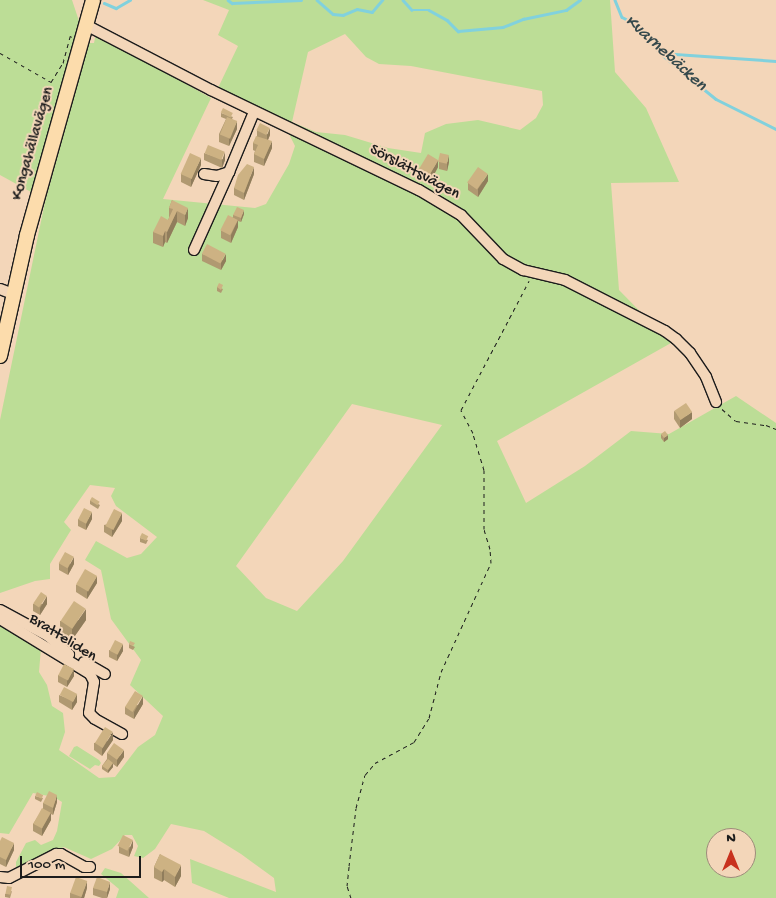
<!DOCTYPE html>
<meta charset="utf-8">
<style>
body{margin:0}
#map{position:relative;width:776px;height:898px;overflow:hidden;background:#f3d6b9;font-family:"Gochi Hand",sans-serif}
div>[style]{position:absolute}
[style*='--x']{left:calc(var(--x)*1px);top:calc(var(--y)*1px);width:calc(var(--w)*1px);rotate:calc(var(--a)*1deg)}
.green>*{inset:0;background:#bcdd96}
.stream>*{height:2.5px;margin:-1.25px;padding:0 1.25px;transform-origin:1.25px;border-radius:1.25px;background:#81d1dd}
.path>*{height:1px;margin-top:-0.5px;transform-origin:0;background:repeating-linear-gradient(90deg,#1c1c1c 0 4px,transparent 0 8px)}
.roads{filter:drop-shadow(1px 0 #1c1c1c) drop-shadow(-1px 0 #1c1c1c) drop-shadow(0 1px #1c1c1c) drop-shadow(0 -1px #1c1c1c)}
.minor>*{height:10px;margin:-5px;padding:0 5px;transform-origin:5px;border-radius:5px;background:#f3d6b9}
.major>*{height:14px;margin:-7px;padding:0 7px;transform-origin:7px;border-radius:7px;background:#fcdcac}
.wall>*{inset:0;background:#b09971}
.shaded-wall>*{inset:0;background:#907d5c}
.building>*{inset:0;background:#cdb283;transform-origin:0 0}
span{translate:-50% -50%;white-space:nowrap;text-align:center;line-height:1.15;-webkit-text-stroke:4px #f3d6b9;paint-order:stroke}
.street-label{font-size:16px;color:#1c1c1c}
.water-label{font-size:18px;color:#35494c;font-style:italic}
.north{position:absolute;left:706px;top:828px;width:50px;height:50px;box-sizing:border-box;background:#f3d6b9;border:1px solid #9d8c7a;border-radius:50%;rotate:0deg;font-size:14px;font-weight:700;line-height:20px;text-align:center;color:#1c1c1c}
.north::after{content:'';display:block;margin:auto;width:18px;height:22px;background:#c8321e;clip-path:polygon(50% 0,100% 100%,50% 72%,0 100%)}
.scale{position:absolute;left:20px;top:856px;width:121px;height:22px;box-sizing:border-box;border:2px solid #1c1c1c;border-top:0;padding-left:6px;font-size:15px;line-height:18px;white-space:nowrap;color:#1c1c1c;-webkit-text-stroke:4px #f3d6b9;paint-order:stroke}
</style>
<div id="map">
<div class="green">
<i style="clip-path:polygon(0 0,72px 0,79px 21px,31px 192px,0 175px)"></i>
<i style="clip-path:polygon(evenodd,203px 0,610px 0,615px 72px,646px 108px,679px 182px,611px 183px,619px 290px,671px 343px,497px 441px,526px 503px,585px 466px,631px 431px,669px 434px,736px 396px,776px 423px,776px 898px,229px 898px,192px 883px,190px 859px,276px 892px,274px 878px,241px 854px,204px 831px,171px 824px,155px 849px,143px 858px,134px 856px,138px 846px,132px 835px,125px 835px,112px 849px,91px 859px,64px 847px,33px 860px,16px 871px,16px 862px,26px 843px,35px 840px,41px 845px,53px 840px,57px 831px,62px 802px,54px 797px,33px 793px,9px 834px,0 833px,0 622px,41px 648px,39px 672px,47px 685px,52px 706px,63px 713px,65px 732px,59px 750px,99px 778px,115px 777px,138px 747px,155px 735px,163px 716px,130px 685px,141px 660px,111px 619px,101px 570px,85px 560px,96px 541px,127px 558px,141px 554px,157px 537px,116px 506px,111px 496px,115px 488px,90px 485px,64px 522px,71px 530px,50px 564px,50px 579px,35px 581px,0 593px,0 420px,45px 202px,89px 43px,94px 43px,96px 33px,211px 98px,163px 199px,255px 208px,266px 204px,289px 164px,295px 146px,281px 118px,218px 88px,238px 46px,218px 35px,229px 10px,203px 0,345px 34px,366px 57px,379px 64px,411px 66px,542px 91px,543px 105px,536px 118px,520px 130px,478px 120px,446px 124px,425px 133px,421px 153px,388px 148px,345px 135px,316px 132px,292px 122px,308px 52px,345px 34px,203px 0,352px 404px,442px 425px,343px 561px,297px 611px,266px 598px,236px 566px,352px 404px,203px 0,716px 838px,746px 838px,746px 868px,716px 868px,716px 838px)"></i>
<i style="clip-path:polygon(77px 746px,99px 760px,101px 763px,99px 766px,95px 765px,90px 769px,69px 756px,74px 747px)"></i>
<i style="clip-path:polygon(105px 868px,121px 873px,149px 898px,116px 898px,119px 889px,101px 874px)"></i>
</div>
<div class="stream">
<i style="--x:228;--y:0;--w:5;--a:37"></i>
<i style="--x:232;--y:3;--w:69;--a:-2.5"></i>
<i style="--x:317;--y:0;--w:21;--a:41"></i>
<i style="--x:333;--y:14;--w:10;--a:6"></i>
<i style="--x:343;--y:15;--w:15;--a:-23"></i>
<i style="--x:357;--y:9;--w:15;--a:11"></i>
<i style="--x:372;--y:12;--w:16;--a:-50"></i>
<i style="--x:403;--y:0;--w:13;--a:48"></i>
<i style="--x:412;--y:10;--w:17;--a:0"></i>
<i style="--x:429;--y:10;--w:21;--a:29"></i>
<i style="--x:447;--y:20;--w:16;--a:45"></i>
<i style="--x:458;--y:31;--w:45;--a:-5.1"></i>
<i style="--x:503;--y:27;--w:22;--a:-22"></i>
<i style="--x:523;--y:19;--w:44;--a:-11.8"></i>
<i style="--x:566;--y:10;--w:17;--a:-36"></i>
<i style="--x:615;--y:0;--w:18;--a:68"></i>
<i style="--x:622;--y:17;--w:11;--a:27"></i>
<i style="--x:632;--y:22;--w:42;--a:47.9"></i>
<i style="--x:660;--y:53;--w:39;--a:40"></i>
<i style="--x:690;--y:78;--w:33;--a:39"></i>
<i style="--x:716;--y:99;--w:67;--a:26.6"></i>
<i style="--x:104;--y:3;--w:13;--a:23"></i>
<i style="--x:116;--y:8;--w:16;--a:-30"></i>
<i style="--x:660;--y:53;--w:116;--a:3.9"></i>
</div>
<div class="path">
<i style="--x:0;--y:53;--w:59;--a:29.6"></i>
<i style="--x:51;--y:82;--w:22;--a:-58"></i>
<i style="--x:63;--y:63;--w:28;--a:-75"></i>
<i style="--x:70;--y:36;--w:2;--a:27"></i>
<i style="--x:722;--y:409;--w:18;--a:41"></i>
<i style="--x:736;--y:421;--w:30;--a:8"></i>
<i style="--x:766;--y:425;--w:11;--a:22"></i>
<i style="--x:351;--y:898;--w:13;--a:-108"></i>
<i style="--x:347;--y:886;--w:20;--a:-84"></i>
<i style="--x:349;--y:866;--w:58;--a:-83.1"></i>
<i style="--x:356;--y:808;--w:34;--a:-75"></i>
<i style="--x:365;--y:775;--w:16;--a:-50"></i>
<i style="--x:375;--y:763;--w:44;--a:-28.3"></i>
<i style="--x:414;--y:742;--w:28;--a:-58"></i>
<i style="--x:429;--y:718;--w:48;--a:-75.4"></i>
<i style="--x:441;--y:672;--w:120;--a:-65.4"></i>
<i style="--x:491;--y:563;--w:14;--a:-94"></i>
<i style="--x:490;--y:549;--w:21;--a:-107"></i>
<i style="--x:484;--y:529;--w:59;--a:-90"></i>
<i style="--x:484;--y:470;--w:39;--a:-107"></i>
<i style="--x:473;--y:433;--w:26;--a:-118"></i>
<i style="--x:461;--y:410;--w:146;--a:-62.2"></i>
</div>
<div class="roads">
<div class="minor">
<i style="--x:86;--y:25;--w:141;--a:27.5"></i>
<i style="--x:211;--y:90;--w:231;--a:25.7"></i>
<i style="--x:419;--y:190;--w:49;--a:30.8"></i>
<i style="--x:461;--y:215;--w:61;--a:46.3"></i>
<i style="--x:503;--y:259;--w:23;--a:29"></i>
<i style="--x:523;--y:270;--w:43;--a:13.4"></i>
<i style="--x:565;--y:280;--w:112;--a:27"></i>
<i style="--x:665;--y:331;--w:14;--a:36"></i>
<i style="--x:676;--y:339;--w:20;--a:45"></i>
<i style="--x:690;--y:353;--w:29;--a:56"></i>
<i style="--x:706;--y:377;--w:27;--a:68"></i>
<i style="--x:204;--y:174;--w:13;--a:9"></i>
<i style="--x:217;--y:176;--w:13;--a:-18"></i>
<i style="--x:229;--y:172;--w:65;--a:-67.4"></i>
<i style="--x:194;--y:250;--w:85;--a:-65.8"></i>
<i style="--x:0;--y:289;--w:14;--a:21"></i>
<i style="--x:0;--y:610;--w:55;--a:28.4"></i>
<i style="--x:48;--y:636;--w:28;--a:41"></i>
<i style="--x:0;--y:619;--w:105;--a:31.4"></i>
<i style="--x:90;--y:674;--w:9;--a:63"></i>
<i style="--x:94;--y:682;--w:31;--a:99"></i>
<i style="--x:89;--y:713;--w:8;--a:45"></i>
<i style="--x:95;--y:719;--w:31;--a:29"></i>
<i style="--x:84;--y:662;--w:24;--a:30"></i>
<i style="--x:0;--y:877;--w:9;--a:6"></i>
<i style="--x:9;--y:878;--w:53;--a:-27.1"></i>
<i style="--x:56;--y:854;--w:5;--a:0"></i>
<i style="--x:61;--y:854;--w:26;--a:29"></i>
<i style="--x:84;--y:867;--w:6;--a:0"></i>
</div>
<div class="major">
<i style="--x:0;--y:356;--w:124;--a:-77.4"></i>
<i style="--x:27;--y:235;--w:244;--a:-74.3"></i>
</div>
</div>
<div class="wall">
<i style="clip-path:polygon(221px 113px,233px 117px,232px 119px,237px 129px,229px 146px,219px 142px,219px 134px,226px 119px,221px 117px)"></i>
<i style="clip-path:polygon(257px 130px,270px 135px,268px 140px,272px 148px,264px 166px,254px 162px,254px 154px,255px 151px,253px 150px,253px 143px,257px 136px)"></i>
<i style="clip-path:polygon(204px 153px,225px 160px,222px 168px,204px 160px)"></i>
<i style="clip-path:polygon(439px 162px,449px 162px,447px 171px,439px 169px)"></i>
<i style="clip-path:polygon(201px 165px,191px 187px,181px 182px,181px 174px)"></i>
<i style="clip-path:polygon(438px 167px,429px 184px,419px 178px,419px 171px)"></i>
<i style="clip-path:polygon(254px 174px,244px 200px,234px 195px,234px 188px)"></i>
<i style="clip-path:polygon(488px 181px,478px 197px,468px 190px,468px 183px)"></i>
<i style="clip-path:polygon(172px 200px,188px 218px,185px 226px,177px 222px,167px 243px,165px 242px,163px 247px,153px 243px,153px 232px,168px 220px,169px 218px,169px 208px)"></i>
<i style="clip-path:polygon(244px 214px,241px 222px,238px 221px,238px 227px,231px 243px,221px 238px,221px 231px,233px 217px,233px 215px)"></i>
<i style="clip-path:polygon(202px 254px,226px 261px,221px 270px,202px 261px)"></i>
<i style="clip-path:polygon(217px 287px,223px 289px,221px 293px,217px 291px)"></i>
<i style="clip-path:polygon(674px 411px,692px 419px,680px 428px,674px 419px)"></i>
<i style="clip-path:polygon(661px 434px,668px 439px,664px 442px,661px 438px)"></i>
<i style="clip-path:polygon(90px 500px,100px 505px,98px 509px,90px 504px)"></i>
<i style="clip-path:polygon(78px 519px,92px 519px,86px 530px,78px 526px)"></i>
<i style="clip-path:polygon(122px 521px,112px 537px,104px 532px,104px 525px)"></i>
<i style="clip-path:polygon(140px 538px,148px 540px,146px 544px,140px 542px)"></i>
<i style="clip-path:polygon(59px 563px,74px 564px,68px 575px,59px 570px)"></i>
<i style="clip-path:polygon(97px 583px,87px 599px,76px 592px,76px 585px)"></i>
<i style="clip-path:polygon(33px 604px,47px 604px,40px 615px,33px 611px)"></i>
<i style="clip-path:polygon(86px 620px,72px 640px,60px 632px,60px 621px)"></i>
<i style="clip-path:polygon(129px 644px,135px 647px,133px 650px,129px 648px)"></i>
<i style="clip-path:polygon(109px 650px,123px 651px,117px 661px,109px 657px)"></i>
<i style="clip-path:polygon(58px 675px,74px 676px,67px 687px,58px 682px)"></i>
<i style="clip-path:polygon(59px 695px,77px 702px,72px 710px,59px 702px)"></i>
<i style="clip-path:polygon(143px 704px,134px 719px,125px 714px,125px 707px)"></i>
<i style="clip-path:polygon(113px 740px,102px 756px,94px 750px,94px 743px)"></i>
<i style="clip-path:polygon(107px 753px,124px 757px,117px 767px,113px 764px,113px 767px,108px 773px,102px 769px,102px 766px,107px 759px)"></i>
<i style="clip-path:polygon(35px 796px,43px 798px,41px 802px,35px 799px)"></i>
<i style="clip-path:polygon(57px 802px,53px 815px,51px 814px,51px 820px,42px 836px,33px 831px,33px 824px,43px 809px,43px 803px)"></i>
<i style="clip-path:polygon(0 841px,14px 850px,6px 867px,0 864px)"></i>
<i style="clip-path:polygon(119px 846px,133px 847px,129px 857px,119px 853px)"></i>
<i style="clip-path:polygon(160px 854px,181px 876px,175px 887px,164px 880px,162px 882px,154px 878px,154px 867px)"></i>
<i style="clip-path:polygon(87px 888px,84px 898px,70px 898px,70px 893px)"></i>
<i style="clip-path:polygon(93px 888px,110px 889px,107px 898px,102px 898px,93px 895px)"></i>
<i style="clip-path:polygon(12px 891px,10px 898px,5px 897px,5px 894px)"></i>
</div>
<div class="shaded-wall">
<i style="clip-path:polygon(237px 121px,237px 129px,229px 146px,229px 139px)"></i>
<i style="clip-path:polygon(270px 128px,270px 135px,267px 142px,267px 135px)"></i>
<i style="clip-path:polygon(272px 141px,272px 148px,264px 166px,264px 159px)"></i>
<i style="clip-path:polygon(225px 152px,225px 160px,222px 168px,222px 161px)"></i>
<i style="clip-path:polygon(449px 155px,449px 162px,447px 171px,447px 164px)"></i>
<i style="clip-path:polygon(201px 158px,201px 165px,191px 187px,191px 179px)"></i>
<i style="clip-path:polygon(438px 160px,438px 167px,429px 184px,429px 176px)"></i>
<i style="clip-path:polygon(254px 167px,254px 174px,244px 200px,244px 193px)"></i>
<i style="clip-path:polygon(488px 174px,488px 181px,478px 197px,478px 189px)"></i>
<i style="clip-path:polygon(188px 208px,188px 218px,185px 226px,185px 215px)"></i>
<i style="clip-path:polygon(244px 210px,244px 214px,241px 222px,241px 218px)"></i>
<i style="clip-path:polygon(177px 211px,177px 222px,167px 243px,167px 232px)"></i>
<i style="clip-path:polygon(238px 220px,238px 227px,231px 243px,231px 235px)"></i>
<i style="clip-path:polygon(165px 231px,165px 242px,163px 247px,163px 236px)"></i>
<i style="clip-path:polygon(226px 254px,226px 261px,221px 270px,221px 263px)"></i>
<i style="clip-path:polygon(692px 412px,692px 419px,680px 428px,680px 420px)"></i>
<i style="clip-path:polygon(668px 435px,668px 439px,664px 442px,664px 438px)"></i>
<i style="clip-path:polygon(92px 512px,92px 519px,86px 530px,86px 523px)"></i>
<i style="clip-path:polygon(122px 513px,122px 521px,112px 537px,112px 530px)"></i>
<i style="clip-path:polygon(74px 557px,74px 564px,68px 575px,68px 568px)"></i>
<i style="clip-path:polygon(97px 576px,97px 583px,87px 599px,87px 592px)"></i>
<i style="clip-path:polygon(47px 596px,47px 604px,40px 615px,40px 608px)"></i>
<i style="clip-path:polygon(86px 609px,86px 620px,72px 640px,72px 629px)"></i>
<i style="clip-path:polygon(123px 644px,123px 651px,117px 661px,117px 654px)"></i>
<i style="clip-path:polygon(74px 669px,74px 676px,67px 687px,67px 680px)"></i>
<i style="clip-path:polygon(77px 694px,77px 702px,72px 710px,72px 703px)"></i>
<i style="clip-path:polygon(143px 696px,143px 704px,134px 719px,134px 712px)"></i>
<i style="clip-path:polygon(113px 732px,113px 740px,102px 756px,102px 749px)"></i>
<i style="clip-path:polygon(124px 750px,124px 757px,117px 767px,117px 760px)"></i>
<i style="clip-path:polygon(113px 763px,113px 767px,108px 773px,108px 770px)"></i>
<i style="clip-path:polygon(57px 795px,57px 802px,53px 815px,53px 808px)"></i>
<i style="clip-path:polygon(51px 813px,51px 820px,42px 836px,42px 828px)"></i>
<i style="clip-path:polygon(133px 840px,133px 847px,129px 857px,129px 850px)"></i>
<i style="clip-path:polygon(14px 843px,14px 850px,6px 867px,6px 860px)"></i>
<i style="clip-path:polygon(181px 865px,181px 876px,175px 887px,175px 877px)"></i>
<i style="clip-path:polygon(164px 869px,164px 880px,162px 882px,162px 872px)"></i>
<i style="clip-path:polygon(87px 881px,87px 888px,84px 898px,81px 898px)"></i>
<i style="clip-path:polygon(110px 882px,110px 889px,107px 898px,107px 892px)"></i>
</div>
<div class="building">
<i style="left:223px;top:108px;width:11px;height:5px;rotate:27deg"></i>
<i style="left:227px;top:117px;width:11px;height:19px;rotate:22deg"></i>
<i style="left:260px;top:123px;width:11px;height:8px;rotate:27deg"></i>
<i style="clip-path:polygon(256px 136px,272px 141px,264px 159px,254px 154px,258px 145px,253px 143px)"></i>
<i style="left:208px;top:145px;width:18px;height:9px;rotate:22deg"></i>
<i style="left:190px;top:153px;width:12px;height:23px;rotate:24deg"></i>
<i style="left:440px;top:153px;width:9px;height:9px;rotate:13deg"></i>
<i style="left:428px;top:154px;width:12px;height:19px;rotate:31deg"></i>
<i style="clip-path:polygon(247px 164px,254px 167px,244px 193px,234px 188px,238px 175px)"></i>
<i style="left:478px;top:167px;width:12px;height:19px;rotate:35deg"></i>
<i style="clip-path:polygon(172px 200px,188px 208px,185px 215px,177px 211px,167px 232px,165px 231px,163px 236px,153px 232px,161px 216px,168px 220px,173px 209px,169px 208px)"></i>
<i style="clip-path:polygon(237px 207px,244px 210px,241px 218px,233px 215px)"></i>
<i style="left:228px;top:215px;width:11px;height:17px;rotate:27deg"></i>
<i style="left:207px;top:244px;width:21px;height:11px;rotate:28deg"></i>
<i style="clip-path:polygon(219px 283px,223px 285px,221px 290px,217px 287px)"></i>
<i style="left:686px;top:403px;width:11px;height:14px;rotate:56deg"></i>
<i style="left:665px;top:431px;width:5px;height:5px;rotate:53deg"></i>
<i style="left:92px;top:497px;width:9px;height:4px;rotate:32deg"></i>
<i style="left:84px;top:508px;width:9px;height:13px;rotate:27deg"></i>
<i style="left:114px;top:509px;width:9px;height:19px;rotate:27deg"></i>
<i style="left:142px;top:533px;width:7px;height:5px;rotate:27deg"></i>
<i style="left:65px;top:552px;width:10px;height:13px;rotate:29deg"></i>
<i style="left:85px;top:569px;width:14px;height:18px;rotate:30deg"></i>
<i style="left:41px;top:592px;width:7px;height:14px;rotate:34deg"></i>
<i style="left:74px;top:601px;width:14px;height:24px;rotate:34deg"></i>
<i style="left:115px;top:640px;width:9px;height:12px;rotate:27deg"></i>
<i style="clip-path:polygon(130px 641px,135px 643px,133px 646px,129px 644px)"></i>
<i style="left:64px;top:664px;width:11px;height:13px;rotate:27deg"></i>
<i style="left:64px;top:687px;width:15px;height:9px;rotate:28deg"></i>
<i style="left:135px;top:691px;width:9px;height:19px;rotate:32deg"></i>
<i style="left:105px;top:727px;width:9px;height:19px;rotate:32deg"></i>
<i style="left:114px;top:743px;width:12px;height:12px;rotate:35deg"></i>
<i style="clip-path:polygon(108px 759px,113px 763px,108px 770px,102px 766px)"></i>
<i style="clip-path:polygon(49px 791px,57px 795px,53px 808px,43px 803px)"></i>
<i style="left:37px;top:792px;width:7px;height:4px;rotate:27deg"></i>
<i style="left:42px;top:808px;width:10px;height:18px;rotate:29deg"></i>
<i style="left:123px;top:835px;width:11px;height:12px;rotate:27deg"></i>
<i style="clip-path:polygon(2px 837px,14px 843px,6px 860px,0 857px,0 841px)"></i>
<i style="clip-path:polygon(160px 854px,181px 865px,175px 877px,164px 869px,162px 872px,154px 867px)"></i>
<i style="left:76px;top:877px;width:12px;height:17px;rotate:20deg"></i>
<i style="clip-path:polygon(97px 877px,110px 882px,107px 892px,93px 888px)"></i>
<i style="left:7px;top:886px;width:5px;height:8px;rotate:11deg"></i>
</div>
<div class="street-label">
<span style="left:34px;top:144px;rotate:-74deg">Kongahällavägen</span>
<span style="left:414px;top:173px;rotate:28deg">Sörslättsvägen</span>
<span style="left:62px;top:639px;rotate:32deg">Bratteliden</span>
</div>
<div class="water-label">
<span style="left:665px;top:54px;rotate:42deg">Kvarnebäcken</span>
</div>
<div class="north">N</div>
<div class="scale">100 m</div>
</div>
